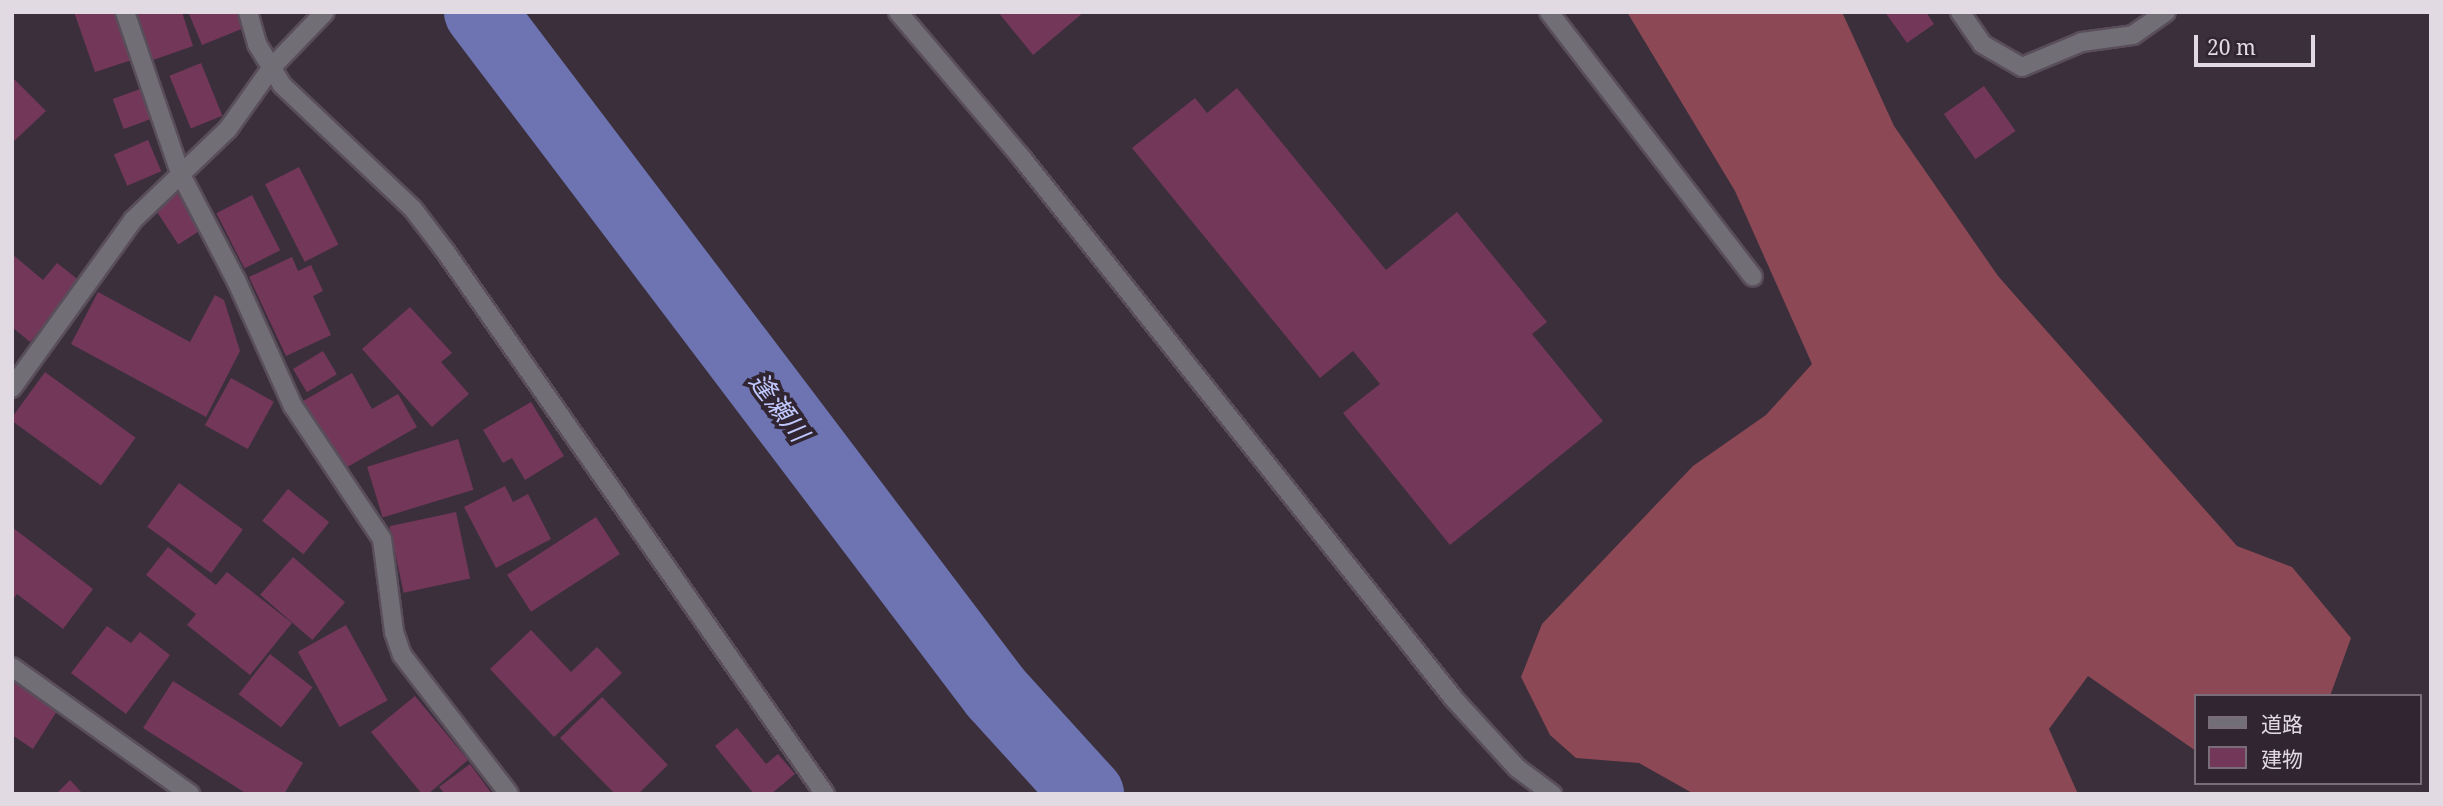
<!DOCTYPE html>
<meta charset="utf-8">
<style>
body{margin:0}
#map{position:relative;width:2443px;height:806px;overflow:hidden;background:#3b2f3c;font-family:"Noto Serif","Noto Sans JP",serif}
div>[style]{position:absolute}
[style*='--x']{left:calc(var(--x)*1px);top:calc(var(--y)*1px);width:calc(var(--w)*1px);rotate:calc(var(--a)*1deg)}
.forest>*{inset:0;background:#8d4855}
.river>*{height:72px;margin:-36px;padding:0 36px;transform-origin:36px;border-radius:36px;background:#6d74b1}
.building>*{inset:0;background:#733759;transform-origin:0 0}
.roads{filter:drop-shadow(2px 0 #594e5a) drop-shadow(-2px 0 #594e5a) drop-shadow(0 2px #594e5a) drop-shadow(0 -2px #594e5a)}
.minor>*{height:18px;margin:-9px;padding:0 9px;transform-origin:9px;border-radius:9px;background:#716e76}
span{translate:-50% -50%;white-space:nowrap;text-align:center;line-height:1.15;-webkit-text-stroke:7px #312532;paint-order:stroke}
.water-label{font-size:26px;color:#bfc7fc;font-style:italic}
.frame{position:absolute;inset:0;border:14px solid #e2dae2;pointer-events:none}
.legend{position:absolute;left:2194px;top:694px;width:228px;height:91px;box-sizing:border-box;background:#312532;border:2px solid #786d78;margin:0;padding:9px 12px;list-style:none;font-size:21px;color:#e2dae2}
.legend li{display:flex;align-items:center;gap:14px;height:35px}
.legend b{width:35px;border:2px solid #786d78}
.scale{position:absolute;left:2194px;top:35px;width:121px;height:32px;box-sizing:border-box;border:4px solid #e2dae2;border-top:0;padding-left:9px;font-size:21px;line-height:24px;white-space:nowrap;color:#e2dae2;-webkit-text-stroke:5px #312532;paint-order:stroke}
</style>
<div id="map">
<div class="forest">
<i style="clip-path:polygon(1627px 12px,1842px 12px,1894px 126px,1998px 276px,2237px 546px,2292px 567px,2351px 638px,2330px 696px,2196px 696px,2196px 751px,2088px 676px,2049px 729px,2078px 794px,1694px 794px,1639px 763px,1576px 758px,1550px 735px,1521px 677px,1542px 624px,1693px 466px,1766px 415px,1812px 364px,1735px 191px)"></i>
</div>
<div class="river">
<i style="--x:480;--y:12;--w:854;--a:52.85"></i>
<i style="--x:996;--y:693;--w:137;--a:47.7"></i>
</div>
<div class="building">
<i style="clip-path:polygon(74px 12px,123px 12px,138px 58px,95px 72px)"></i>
<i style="clip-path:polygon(137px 12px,182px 12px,193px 46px,153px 60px)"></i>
<i style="clip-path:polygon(238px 12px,244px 28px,202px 45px,189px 14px)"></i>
<i style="clip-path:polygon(998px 12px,1084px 12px,1033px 55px)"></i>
<i style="clip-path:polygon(1885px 12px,1926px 12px,1934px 24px,1907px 43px)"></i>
<i style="left:201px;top:63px;width:57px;height:34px;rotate:68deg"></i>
<i style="clip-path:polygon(12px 77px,46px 111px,12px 143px)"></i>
<i style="left:1984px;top:86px;width:55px;height:49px;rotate:55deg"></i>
<i style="clip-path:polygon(1237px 88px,1386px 270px,1457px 212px,1547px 322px,1532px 334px,1603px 421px,1450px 545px,1343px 413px,1380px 384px,1353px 351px,1320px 378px,1132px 148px,1195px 98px,1207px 113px)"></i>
<i style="left:140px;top:89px;width:32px;height:29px;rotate:70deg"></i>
<i style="left:148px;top:140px;width:34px;height:37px;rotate:67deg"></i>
<i style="left:299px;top:167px;width:87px;height:38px;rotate:63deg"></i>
<i style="left:177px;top:193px;width:44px;height:27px;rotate:57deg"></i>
<i style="left:252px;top:195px;width:62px;height:40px;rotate:63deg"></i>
<i style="clip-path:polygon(12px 254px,43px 280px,57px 263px,80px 281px,30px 342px,12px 327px)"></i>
<i style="clip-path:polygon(292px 257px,298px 271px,311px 265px,323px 291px,313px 296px,331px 335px,286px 356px,249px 277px)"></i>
<i style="clip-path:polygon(98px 292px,190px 342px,215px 295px,224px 300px,240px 351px,206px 417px,71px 344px)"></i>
<i style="clip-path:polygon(410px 307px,452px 353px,441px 362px,469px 394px,432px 427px,362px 349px)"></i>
<i style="left:323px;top:351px;width:27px;height:35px;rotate:59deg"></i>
<i style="left:45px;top:372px;width:112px;height:59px;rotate:36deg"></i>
<i style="clip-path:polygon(352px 373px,372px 409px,398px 394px,417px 427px,342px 470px,303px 401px)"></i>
<i style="left:231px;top:378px;width:49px;height:54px;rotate:29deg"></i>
<i style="clip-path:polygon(531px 402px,564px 456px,525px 480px,512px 458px,503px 463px,483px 430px)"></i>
<i style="left:458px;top:439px;width:53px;height:95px;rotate:73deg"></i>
<i style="left:179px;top:483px;width:79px;height:54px;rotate:36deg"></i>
<i style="clip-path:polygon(505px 486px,513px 502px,528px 494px,551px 539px,496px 568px,464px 507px)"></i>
<i style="left:288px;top:489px;width:53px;height:41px;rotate:39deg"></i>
<i style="left:456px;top:512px;width:68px;height:68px;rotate:78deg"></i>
<i style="left:596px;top:517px;width:44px;height:106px;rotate:57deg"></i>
<i style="clip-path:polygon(12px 527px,93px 589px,63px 629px,17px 594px,12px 601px)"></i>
<i style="clip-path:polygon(168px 547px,216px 585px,227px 572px,292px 623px,250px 675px,187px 625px,196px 614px,146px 575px)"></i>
<i style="left:293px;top:557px;width:69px;height:50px;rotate:41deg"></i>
<i style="left:346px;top:625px;width:86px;height:55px;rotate:61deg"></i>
<i style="clip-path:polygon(107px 626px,131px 643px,140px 632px,170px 655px,126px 714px,71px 673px)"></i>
<i style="clip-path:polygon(531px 630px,571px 672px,597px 647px,622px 673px,554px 737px,490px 669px)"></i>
<i style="left:270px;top:654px;width:54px;height:51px;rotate:38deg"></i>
<i style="clip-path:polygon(12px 681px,57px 711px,33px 749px,12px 735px)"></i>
<i style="clip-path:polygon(173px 681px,303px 763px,284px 794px,247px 794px,143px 728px)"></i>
<i style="clip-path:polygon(415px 696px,468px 760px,428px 794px,422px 794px,371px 732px)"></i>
<i style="clip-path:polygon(602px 697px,668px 765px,638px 794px,615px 794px,560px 738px)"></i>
<i style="clip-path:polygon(737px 728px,766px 764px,778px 754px,795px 774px,771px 794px,754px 794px,715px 746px)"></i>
<i style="clip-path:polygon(470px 764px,492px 794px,445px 794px,439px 787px)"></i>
<i style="clip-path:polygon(70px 780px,83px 794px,56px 794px)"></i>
</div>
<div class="roads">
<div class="minor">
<i style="--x:125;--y:12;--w:170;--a:71.1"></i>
<i style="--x:180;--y:173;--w:121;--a:62.4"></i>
<i style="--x:236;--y:280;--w:138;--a:65.7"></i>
<i style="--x:293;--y:406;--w:160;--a:56.2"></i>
<i style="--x:382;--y:539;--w:94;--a:82.6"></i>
<i style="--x:394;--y:632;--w:24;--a:71"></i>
<i style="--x:402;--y:655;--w:175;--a:52.4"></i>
<i style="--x:248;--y:12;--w:33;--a:74"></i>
<i style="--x:257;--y:44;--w:48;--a:58.6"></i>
<i style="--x:282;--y:85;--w:180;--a:43.4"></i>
<i style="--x:413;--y:209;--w:53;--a:52.7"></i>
<i style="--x:445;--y:251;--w:663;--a:55.02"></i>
<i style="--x:898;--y:12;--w:190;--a:49.7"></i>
<i style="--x:1021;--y:157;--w:694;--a:51.38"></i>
<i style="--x:1454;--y:699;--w:93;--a:47.6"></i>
<i style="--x:1517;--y:768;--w:44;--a:36.6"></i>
<i style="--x:1549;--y:12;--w:334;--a:52.4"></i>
<i style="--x:1960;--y:12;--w:39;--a:55"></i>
<i style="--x:1982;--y:44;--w:46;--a:29.9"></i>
<i style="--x:2022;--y:67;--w:65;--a:-22.6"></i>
<i style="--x:2082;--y:42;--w:51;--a:-7.8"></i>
<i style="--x:2133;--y:35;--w:40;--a:-34.9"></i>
<i style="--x:12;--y:388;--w:207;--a:-54.2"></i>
<i style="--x:133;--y:220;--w:132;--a:-43.8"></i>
<i style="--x:228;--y:129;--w:76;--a:-54.6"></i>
<i style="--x:272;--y:67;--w:76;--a:-46.1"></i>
<i style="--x:12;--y:667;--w:219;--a:35.5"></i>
</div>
</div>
<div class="water-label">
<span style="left:779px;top:407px;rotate:53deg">逢瀬川</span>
</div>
<div class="frame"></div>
<ul class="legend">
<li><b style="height:9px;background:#716e76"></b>道路</li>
<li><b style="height:19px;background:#733759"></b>建物</li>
</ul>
<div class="scale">20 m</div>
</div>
